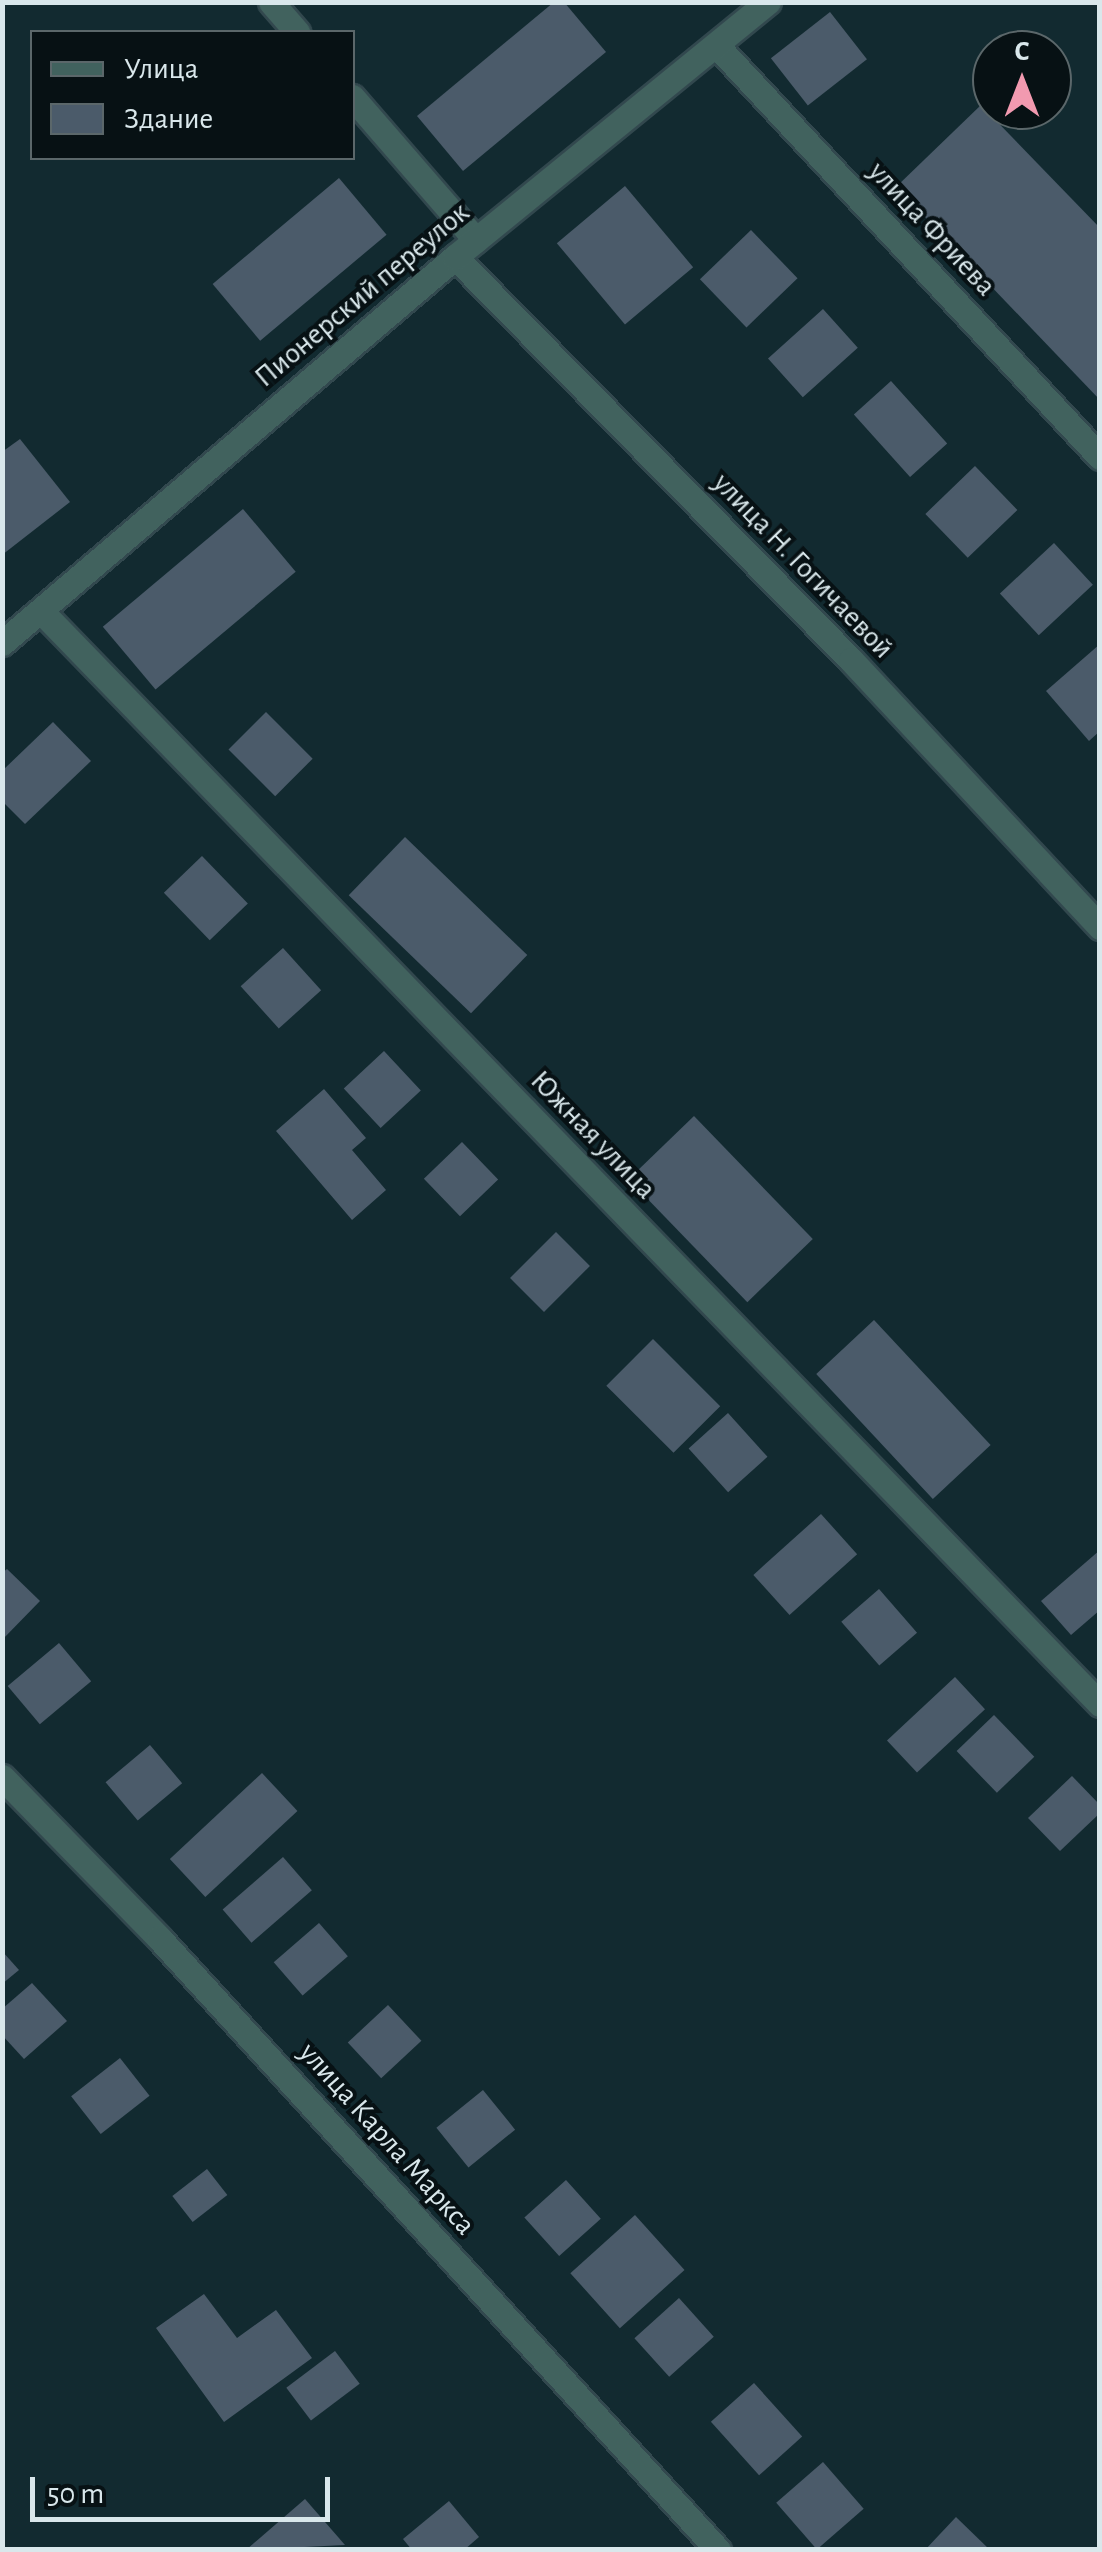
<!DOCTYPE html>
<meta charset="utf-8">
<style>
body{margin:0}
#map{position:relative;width:1102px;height:2552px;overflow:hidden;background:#122a30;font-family:"Alegreya Sans",sans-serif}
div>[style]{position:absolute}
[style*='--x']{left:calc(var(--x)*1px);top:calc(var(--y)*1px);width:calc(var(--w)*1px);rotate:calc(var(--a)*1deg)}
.building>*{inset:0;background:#4b5b6a;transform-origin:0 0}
.roads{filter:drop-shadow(2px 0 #32484e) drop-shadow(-2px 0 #32484e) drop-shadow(0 2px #32484e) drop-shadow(0 -2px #32484e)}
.minor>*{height:25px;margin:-12.5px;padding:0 12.5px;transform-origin:12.5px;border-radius:12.5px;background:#41625e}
span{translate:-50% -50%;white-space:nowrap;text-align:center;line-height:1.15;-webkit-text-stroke:8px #071114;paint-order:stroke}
.street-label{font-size:30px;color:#d9e7eb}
.frame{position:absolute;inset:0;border:5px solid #d9e7eb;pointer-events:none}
.legend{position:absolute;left:30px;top:30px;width:325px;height:130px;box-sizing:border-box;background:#071114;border:2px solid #5b676a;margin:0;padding:12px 18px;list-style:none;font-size:30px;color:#d9e7eb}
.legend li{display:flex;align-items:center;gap:20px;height:50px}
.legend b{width:50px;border:2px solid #5b676a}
.north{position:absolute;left:972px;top:30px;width:100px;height:100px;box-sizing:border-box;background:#071114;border:2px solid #5b676a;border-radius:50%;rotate:0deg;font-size:28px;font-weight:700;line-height:40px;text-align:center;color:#d9e7eb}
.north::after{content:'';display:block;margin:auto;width:35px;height:45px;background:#f29ab0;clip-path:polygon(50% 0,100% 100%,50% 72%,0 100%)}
.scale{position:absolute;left:30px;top:2477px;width:300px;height:45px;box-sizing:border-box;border:5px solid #d9e7eb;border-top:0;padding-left:12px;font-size:30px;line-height:35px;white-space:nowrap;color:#d9e7eb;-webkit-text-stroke:8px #071114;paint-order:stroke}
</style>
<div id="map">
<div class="building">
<i style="clip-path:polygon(554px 2px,564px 2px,606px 52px,463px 171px,417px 116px)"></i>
<i style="left:830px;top:12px;width:60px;height:75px;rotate:52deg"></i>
<i style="clip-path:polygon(981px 105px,1100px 228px,1100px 400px,896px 187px)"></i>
<i style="left:339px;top:178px;width:74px;height:165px;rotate:50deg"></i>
<i style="left:625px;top:186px;width:106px;height:89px;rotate:50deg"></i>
<i style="left:751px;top:230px;width:67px;height:71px;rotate:46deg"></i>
<i style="left:823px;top:309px;width:52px;height:74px;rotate:48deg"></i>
<i style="left:891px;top:381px;width:84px;height:50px;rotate:48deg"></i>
<i style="clip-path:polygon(20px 439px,70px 502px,2px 555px,2px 452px)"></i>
<i style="left:975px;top:466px;width:61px;height:69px;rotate:46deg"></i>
<i style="left:243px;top:509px;width:82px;height:183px;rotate:50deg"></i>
<i style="left:1054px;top:543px;width:57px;height:74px;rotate:47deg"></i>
<i style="clip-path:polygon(1100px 644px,1100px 731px,1089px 741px,1046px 691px)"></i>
<i style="left:266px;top:712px;width:66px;height:53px;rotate:45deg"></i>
<i style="clip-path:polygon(53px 722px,91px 761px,25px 824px,2px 801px,2px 771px)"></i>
<i style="left:405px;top:837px;width:170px;height:81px;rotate:44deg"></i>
<i style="left:202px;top:856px;width:66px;height:53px;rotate:46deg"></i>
<i style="left:283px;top:948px;width:57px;height:57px;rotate:48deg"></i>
<i style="left:384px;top:1051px;width:54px;height:55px;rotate:47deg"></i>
<i style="clip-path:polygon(324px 1089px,366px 1138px,352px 1150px,386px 1190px,352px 1220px,276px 1131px)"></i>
<i style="left:694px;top:1116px;width:171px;height:91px;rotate:46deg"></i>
<i style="left:462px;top:1142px;width:52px;height:53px;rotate:46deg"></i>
<i style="left:556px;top:1232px;width:48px;height:65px;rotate:45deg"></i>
<i style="left:874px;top:1320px;width:171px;height:79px;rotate:47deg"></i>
<i style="left:653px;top:1339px;width:95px;height:66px;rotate:45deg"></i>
<i style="left:728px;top:1413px;width:59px;height:53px;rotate:48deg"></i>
<i style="left:821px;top:1514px;width:54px;height:91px;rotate:48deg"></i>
<i style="clip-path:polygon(1100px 1550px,1100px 1610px,1071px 1635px,1041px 1601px)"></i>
<i style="clip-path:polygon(7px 1569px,40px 1601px,2px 1640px,2px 1573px)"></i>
<i style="left:879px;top:1589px;width:58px;height:50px;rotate:49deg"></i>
<i style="left:59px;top:1643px;width:50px;height:67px;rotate:50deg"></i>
<i style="left:955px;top:1677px;width:44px;height:93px;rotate:47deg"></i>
<i style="left:994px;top:1715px;width:58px;height:52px;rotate:46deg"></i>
<i style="left:150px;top:1745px;width:50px;height:58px;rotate:50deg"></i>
<i style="left:262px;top:1773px;width:52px;height:126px;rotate:47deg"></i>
<i style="clip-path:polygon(1072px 1776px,1100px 1805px,1100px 1813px,1060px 1851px,1028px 1818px)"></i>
<i style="left:283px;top:1857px;width:44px;height:80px;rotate:49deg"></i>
<i style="left:319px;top:1923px;width:44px;height:60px;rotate:49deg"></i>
<i style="clip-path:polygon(2px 1951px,19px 1970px,2px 1984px)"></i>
<i style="clip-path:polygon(32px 1983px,67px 2021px,24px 2059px,2px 2035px,2px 2009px)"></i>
<i style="left:388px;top:2005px;width:49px;height:55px;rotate:47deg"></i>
<i style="left:120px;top:2058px;width:48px;height:62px;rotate:52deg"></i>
<i style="left:483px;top:2090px;width:51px;height:60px;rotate:51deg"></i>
<i style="left:207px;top:2169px;width:33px;height:44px;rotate:52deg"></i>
<i style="left:566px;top:2180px;width:52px;height:56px;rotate:48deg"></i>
<i style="left:635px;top:2215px;width:74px;height:87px;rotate:48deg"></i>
<i style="clip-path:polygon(204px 2294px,237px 2338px,276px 2310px,312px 2358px,224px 2422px,156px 2328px)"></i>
<i style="left:679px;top:2298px;width:52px;height:60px;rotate:48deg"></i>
<i style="left:335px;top:2351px;width:41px;height:61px;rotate:53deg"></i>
<i style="left:754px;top:2383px;width:72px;height:58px;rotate:48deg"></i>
<i style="left:823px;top:2462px;width:62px;height:62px;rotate:49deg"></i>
<i style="clip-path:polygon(305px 2499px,345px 2545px,246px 2550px)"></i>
<i style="clip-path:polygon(449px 2501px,479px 2537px,464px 2550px,412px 2550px,403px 2539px)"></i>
<i style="clip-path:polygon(956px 2517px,990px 2550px,925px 2550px)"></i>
</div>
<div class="roads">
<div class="minor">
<i style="--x:271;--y:2;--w:40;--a:49"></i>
<i style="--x:717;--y:46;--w:562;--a:47.02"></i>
<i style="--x:352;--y:97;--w:189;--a:49.1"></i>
<i style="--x:455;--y:257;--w:565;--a:45.5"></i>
<i style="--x:851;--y:660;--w:365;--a:47"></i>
<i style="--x:41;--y:611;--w:1522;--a:45.91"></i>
<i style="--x:2;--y:643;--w:595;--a:-40.43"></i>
<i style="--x:455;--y:257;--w:404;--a:-39.2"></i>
<i style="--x:2;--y:1777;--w:225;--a:45.7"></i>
<i style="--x:159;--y:1938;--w:829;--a:47.59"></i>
</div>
</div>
<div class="street-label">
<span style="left:932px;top:229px;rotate:47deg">улица Фриева</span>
<span style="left:362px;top:295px;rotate:-40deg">Пионерский переулок</span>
<span style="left:803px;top:566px;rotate:46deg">улица Н. Гогичаевой</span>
<span style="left:593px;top:1135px;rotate:46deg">Южная улица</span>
<span style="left:387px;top:2139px;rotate:48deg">улица Карла Маркса</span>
</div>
<div class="frame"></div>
<ul class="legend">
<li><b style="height:12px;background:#41625e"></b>Улица</li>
<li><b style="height:28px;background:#4b5b6a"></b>Здание</li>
</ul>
<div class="north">С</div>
<div class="scale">50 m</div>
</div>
